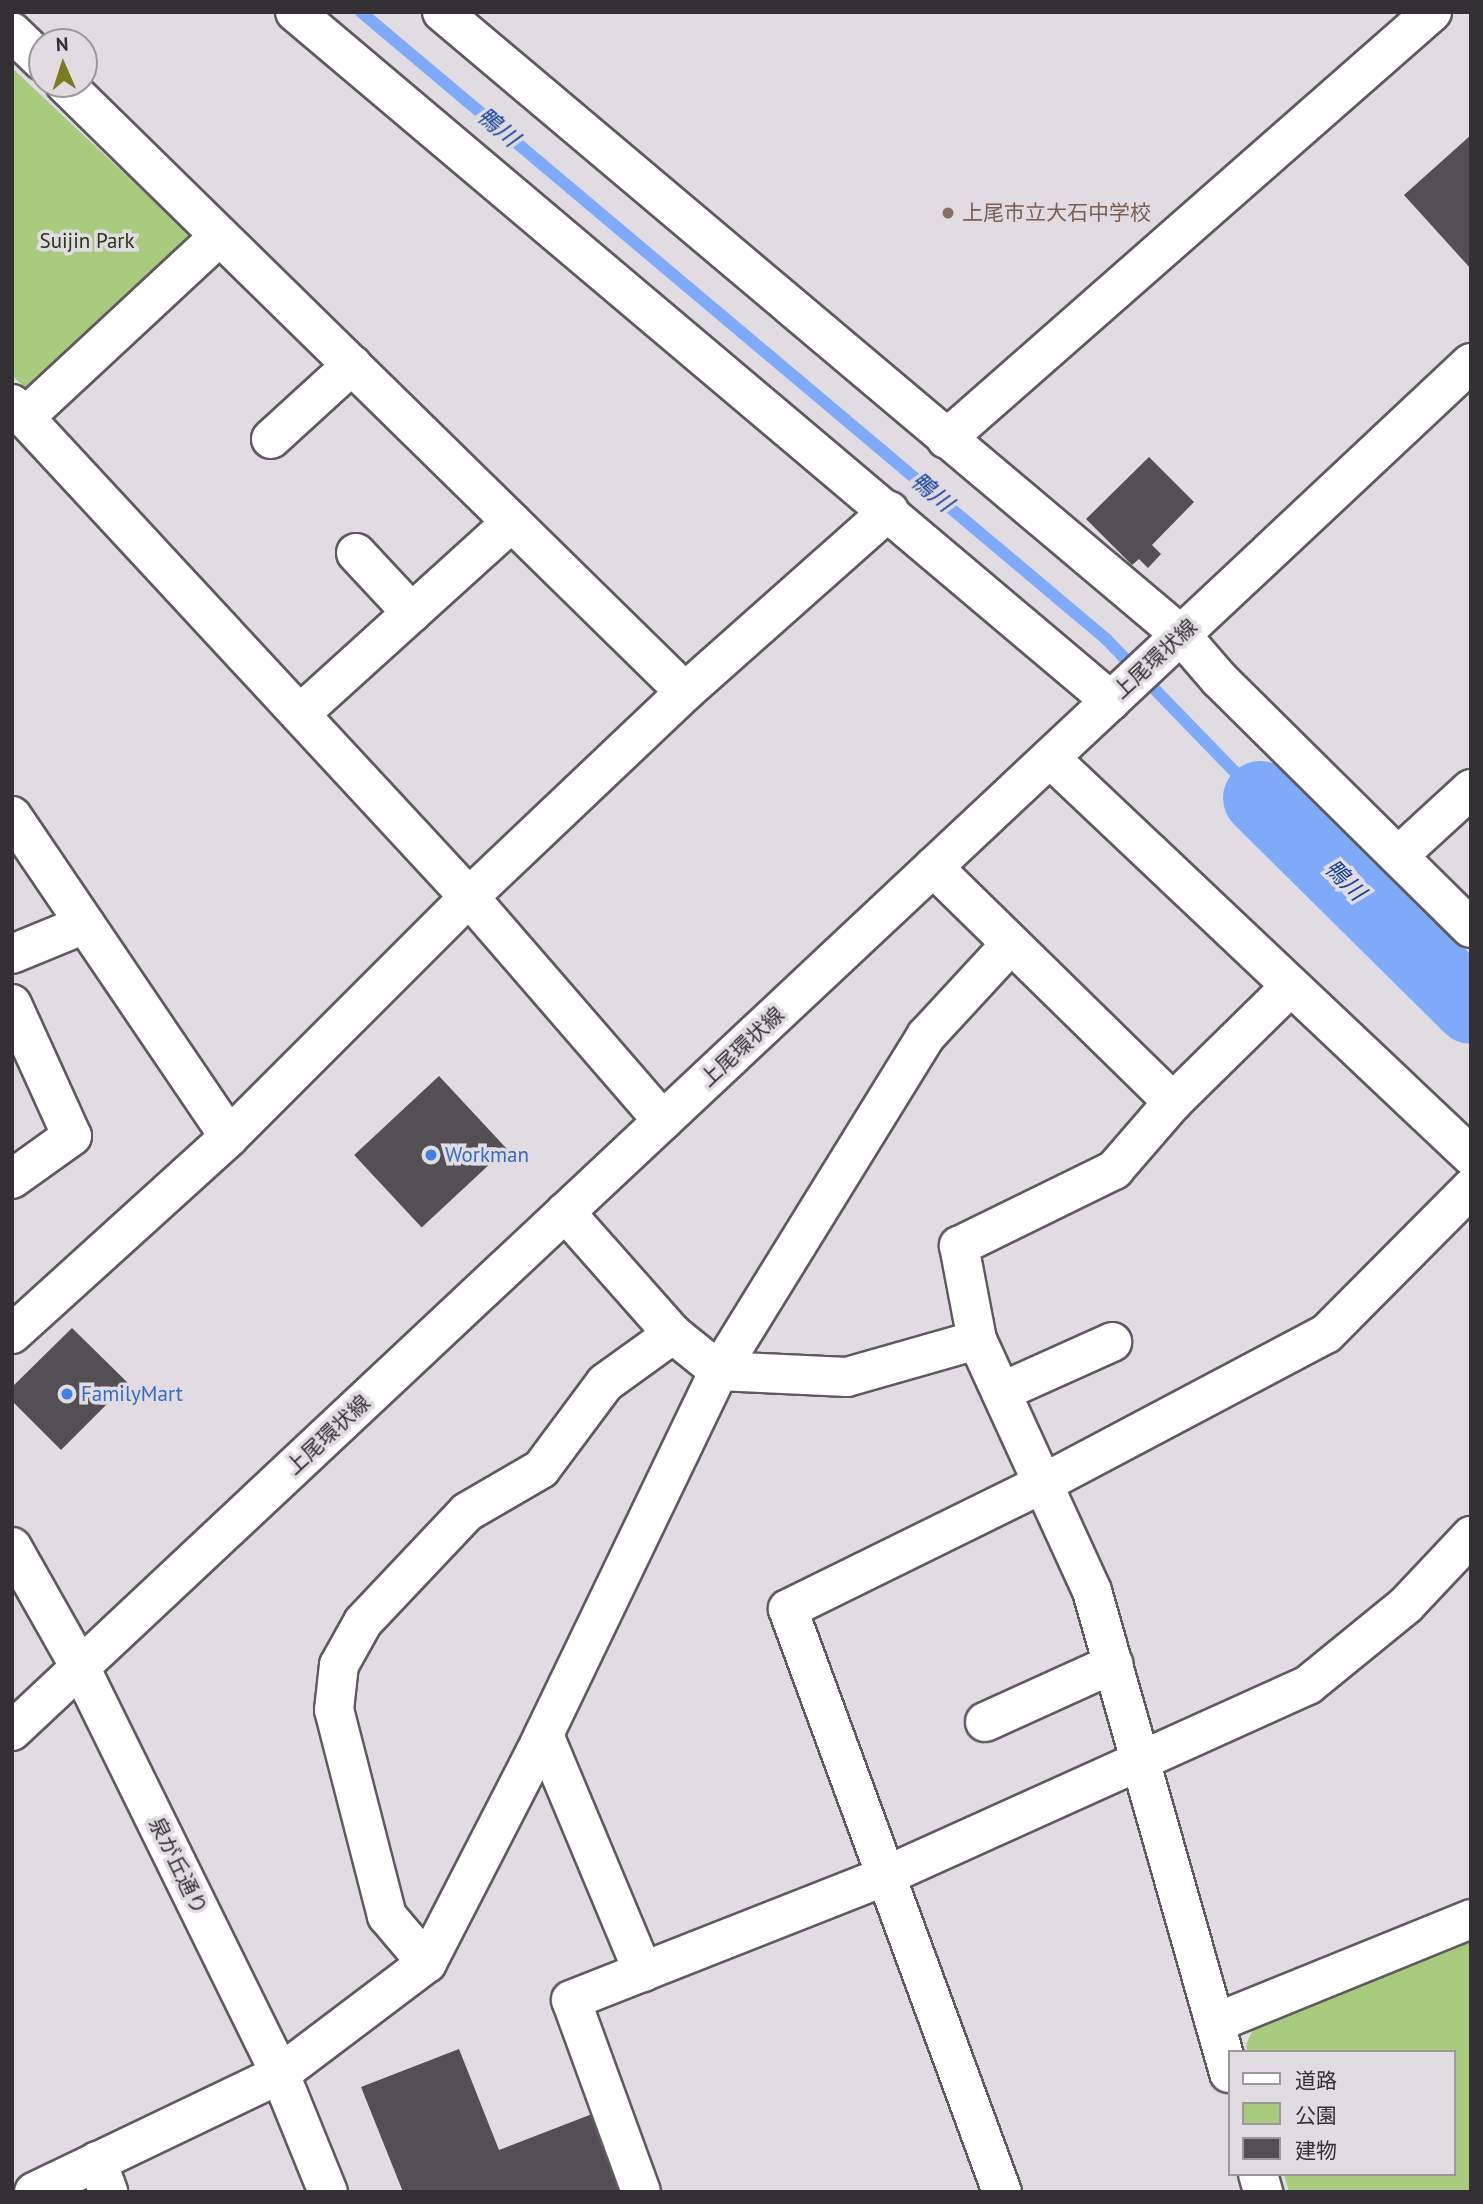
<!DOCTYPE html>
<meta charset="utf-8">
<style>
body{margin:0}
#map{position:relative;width:1483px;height:2204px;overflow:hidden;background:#e1dce2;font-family:"PT Sans","Noto Sans JP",sans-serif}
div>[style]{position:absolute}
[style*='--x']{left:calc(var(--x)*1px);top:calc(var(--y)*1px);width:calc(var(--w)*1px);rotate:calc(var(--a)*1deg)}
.green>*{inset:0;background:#a9cb7e}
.stream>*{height:12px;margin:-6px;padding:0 6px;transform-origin:6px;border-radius:6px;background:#7eaaf9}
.river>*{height:74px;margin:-37px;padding:0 37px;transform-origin:37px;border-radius:37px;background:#7eaaf9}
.building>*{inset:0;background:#544f54;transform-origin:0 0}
.roads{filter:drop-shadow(2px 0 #5e5a5f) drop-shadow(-2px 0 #5e5a5f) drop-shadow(0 2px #5e5a5f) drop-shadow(0 -2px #5e5a5f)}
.minor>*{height:38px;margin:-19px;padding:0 19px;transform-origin:19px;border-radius:19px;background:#fff}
.major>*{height:38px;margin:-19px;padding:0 19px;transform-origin:19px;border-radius:19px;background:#fff}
.dots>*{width:19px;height:19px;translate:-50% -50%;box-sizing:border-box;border:4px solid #e1dce2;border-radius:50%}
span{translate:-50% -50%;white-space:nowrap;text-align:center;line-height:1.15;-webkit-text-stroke:7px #e1dce2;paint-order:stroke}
.education-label{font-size:21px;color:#785e54}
.left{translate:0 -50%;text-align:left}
.park-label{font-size:21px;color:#293813}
.street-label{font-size:21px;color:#333133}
.shop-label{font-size:21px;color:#366cbe}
.water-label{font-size:23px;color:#12409a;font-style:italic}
.frame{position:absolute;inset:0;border:14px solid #333133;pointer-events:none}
.legend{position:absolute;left:1228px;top:2050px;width:228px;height:126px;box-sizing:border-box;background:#e1dce2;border:2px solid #9b989c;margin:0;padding:9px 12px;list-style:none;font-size:21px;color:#333133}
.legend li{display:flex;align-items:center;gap:14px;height:35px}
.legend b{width:35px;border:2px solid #9b989c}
.north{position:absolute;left:28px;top:28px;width:70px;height:70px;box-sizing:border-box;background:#e1dce2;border:2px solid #9b989c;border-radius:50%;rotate:357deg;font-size:19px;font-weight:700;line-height:28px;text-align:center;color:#333133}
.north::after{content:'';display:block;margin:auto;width:24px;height:32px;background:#7a7b22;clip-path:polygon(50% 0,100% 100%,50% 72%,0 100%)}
</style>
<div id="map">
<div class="green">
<i style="clip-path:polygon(12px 68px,189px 234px,188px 250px,39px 387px,24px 387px,12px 375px)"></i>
<i style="clip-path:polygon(1471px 1937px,1471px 2192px,1289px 2192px,1284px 2174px,1453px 2174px,1453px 2052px,1248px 2052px,1246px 2045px,1252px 2031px)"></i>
</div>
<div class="stream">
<i style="--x:361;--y:12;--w:974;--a:40.08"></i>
<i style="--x:1106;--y:639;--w:221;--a:45.9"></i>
</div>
<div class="river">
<i style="--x:1260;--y:798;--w:297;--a:44.7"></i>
</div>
<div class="building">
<i style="clip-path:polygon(1471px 135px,1471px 269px,1404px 195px)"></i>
<i style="clip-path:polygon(1149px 457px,1194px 502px,1152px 545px,1161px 554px,1148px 568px,1139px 559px,1132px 565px,1086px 519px)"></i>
<i style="left:439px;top:1076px;width:99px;height:116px;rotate:47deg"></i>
<i style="clip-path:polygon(72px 1328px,128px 1383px,61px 1450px,12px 1401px,12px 1387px)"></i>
<i style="clip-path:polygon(459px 2049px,499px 2150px,600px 2111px,631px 2192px,403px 2192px,361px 2087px)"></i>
</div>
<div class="roads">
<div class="minor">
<i style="--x:295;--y:12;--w:1068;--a:40.18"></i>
<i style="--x:442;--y:12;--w:967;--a:40.13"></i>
<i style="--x:1181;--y:635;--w:58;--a:49.2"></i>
<i style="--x:1219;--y:679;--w:354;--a:44.7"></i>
<i style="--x:12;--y:32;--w:42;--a:44"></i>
<i style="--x:65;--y:84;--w:868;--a:44.44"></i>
<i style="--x:12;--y:404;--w:672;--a:47.17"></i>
<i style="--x:469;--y:897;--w:296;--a:49.1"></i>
<i style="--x:25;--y:417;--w:266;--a:-42.9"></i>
<i style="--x:271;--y:439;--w:110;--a:-42.4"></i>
<i style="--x:946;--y:439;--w:647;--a:-41.3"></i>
<i style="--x:356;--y:553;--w:82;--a:47"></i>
<i style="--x:300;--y:714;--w:286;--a:-42.2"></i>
<i style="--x:1050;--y:758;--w:579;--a:43.39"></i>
<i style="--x:12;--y:816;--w:387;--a:55.9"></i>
<i style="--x:1398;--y:856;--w:99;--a:-42.5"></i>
<i style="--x:933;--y:867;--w:336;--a:44.4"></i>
<i style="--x:12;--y:954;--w:79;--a:-22.3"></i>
<i style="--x:12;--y:1004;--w:145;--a:65.6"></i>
<i style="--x:72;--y:1136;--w:74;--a:144.4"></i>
<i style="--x:565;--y:1212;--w:163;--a:48.5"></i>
<i style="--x:673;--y:1334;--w:59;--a:38.8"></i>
<i style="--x:719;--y:1371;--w:128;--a:2.7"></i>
<i style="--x:847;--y:1377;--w:135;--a:-15.9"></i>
<i style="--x:12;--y:1334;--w:293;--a:-42.2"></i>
<i style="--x:229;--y:1137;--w:339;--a:-45"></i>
<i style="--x:469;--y:897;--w:298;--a:-43.5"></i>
<i style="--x:685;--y:692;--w:273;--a:-41.6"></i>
<i style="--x:1001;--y:1392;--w:122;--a:-24.2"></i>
<i style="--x:12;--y:1547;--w:138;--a:60.5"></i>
<i style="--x:80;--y:1667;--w:453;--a:63.8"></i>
<i style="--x:280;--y:2074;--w:127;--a:67.9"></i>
<i style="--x:985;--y:1722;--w:141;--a:-24.4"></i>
<i style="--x:544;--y:1735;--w:257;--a:67.3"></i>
<i style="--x:427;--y:1963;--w:62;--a:-130.4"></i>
<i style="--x:387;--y:1916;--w:213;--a:-104.4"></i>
<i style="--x:334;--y:1710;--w:45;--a:-83.7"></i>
<i style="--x:339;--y:1665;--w:49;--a:-60.8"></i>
<i style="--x:363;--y:1622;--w:151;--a:-46.6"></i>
<i style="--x:467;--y:1512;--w:86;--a:-30.2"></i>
<i style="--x:541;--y:1469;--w:107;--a:-53.3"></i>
<i style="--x:605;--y:1383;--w:84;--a:-35.8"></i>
<i style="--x:1215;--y:2023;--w:276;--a:-22.1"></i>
<i style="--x:1229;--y:2073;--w:501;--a:-105.87"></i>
<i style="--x:1092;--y:1591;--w:276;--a:-114.6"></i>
<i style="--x:977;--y:1340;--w:96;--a:-100.8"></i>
<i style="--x:959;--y:1246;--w:173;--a:-26.1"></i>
<i style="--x:1114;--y:1170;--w:90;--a:-49.1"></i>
<i style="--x:1173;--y:1102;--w:165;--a:-44.5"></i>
<i style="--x:97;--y:2161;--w:33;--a:70"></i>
<i style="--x:1258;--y:2174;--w:19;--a:74"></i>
<i style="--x:34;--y:2192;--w:273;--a:-25.6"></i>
<i style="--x:280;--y:2074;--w:184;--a:-37.1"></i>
<i style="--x:427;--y:1963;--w:234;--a:-62.8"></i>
<i style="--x:534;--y:1755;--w:426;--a:-64.3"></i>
<i style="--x:719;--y:1371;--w:394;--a:-58.3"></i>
<i style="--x:926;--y:1036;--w:122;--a:-47.3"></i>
<i style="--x:641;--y:2192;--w:204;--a:-110"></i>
<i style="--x:571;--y:2000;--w:338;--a:-21.5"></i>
<i style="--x:885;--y:1876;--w:464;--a:-24.3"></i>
<i style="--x:1308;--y:1685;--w:127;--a:-39.2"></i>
<i style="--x:1406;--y:1605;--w:95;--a:-46.7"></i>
<i style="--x:1002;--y:2192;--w:621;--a:-110.16"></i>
<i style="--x:788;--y:1609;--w:285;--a:-26.2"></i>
<i style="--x:1044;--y:1483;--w:319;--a:-27.9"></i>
<i style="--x:1326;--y:1334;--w:206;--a:-45.2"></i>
</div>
<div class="major">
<i style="--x:12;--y:1731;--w:2000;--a:-43.16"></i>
</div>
</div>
<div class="dots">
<i style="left:948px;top:213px;background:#8d6e63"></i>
<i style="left:431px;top:1155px;background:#3f7fe0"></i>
<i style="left:67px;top:1394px;background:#3f7fe0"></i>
</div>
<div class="education-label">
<span class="left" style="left:962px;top:213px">上尾市立大石中学校</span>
</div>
<div class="park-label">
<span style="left:87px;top:241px">Suijin Park</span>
</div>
<div class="street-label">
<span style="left:1155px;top:659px;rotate:-43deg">上尾環状線</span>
<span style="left:742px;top:1047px;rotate:-43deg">上尾環状線</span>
<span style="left:328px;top:1435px;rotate:-43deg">上尾環状線</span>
<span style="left:178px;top:1866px;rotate:64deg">泉が丘通り</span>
</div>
<div class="shop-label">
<span class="left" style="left:445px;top:1155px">Workman</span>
<span class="left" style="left:81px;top:1394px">FamilyMart</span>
</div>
<div class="water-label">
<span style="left:498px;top:127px;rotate:40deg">鴨川</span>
<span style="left:932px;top:492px;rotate:40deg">鴨川</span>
<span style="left:1345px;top:880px;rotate:45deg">鴨川</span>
</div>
<div class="frame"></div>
<ul class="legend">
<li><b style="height:9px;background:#fff"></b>道路</li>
<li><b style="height:19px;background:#a9cb7e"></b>公園</li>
<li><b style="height:19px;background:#544f54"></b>建物</li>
</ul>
<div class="north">N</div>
</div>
